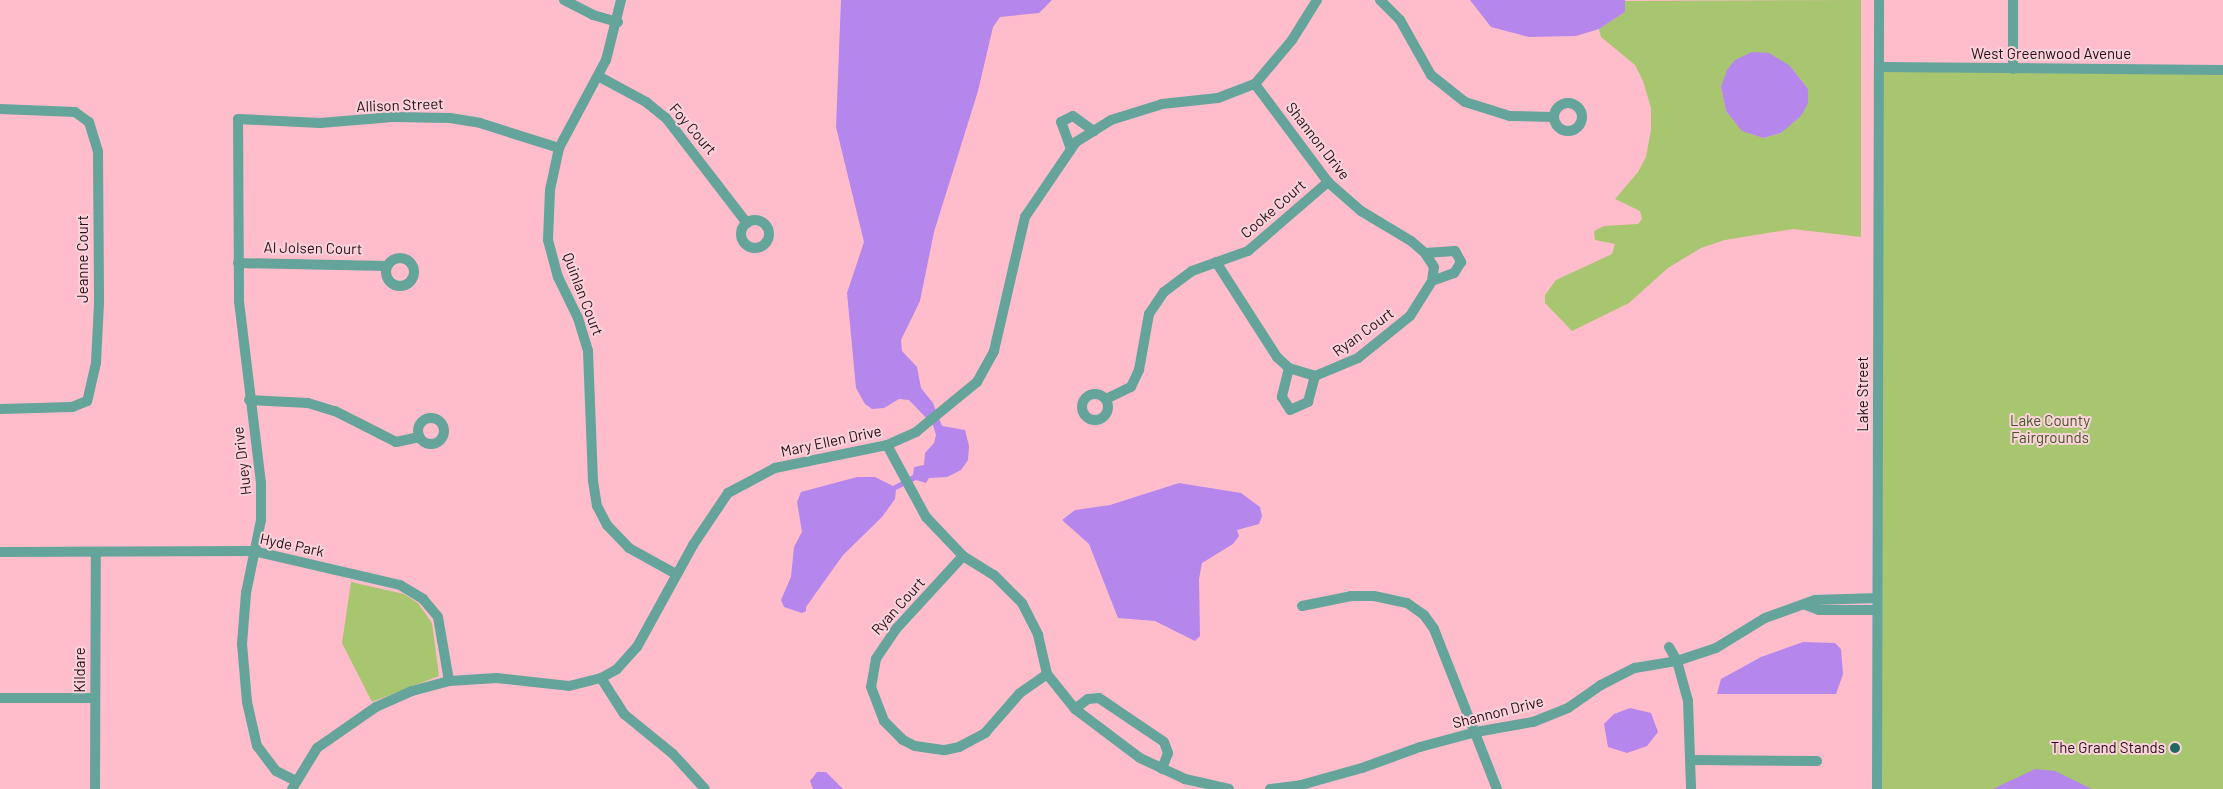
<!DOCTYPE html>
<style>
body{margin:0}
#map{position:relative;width:2223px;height:789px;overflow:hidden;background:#ffbdcc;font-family:Barlow,sans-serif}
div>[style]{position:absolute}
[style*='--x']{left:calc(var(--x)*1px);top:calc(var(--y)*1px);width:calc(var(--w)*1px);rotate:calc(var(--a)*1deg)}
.green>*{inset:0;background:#a8c570;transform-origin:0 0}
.water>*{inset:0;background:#b586ec}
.street>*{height:10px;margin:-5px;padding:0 5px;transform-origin:5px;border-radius:5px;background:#64a49b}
.street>.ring{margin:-5px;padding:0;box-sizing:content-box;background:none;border:10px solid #64a49b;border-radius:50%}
.dots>*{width:14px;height:14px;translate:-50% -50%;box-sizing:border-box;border:2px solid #fbd3db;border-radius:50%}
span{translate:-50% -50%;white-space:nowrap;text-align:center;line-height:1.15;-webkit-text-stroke:4px #fbd3db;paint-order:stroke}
.street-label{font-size:15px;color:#250e14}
.park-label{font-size:15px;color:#455526}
.poi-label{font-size:15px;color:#250e14}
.right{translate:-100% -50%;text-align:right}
</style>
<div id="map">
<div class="green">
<i style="clip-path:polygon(evenodd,1861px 0,1861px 237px,1793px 229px,1725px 240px,1701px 248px,1668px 268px,1629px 303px,1572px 331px,1545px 303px,1545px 295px,1556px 280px,1612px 254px,1615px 244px,1595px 240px,1594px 231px,1604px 226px,1638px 224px,1642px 219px,1640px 211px,1615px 199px,1638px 172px,1646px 157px,1651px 130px,1651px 108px,1643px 81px,1635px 65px,1601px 37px,1599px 29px,1625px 12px,1625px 1px,1861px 0,1790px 66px,1808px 89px,1781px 133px,1763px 138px,1743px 131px,1726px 111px,1721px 87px,1790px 66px)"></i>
<i style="left:1878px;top:68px;width:345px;height:721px"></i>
<i style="clip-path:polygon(351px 582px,404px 594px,418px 603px,432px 623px,439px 676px,372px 702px,342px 643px)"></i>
</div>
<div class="water">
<i style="clip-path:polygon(841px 0,1052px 0,1039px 13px,1000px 17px,993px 27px,978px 91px,934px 232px,920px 301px,901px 340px,902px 351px,917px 367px,921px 388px,933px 403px,942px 426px,965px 430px,969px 446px,968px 460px,961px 470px,947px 477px,929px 478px,926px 483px,916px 480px,896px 490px,895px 499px,882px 517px,843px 555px,806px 607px,806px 611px,802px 613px,784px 607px,781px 600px,791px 577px,794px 547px,802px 532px,797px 502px,801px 492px,857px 477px,875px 477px,893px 486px,913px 475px,914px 467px,924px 465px,925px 453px,934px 443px,936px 435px,933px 425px,909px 400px,899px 399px,884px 408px,872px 409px,865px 404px,856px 388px,847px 293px,864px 242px,836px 127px)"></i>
<i style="clip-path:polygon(1470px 0,1625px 0,1625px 12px,1599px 29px,1576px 36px,1529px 37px,1491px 27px)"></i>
<i style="clip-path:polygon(1752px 52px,1769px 53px,1790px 66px,1808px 89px,1808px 103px,1801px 116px,1781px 133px,1763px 138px,1742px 131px,1726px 111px,1721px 87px,1727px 70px,1735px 60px)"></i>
<i style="clip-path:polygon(1179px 483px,1241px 493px,1260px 507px,1262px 516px,1259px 524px,1237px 530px,1239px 536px,1233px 544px,1202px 563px,1199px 579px,1200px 636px,1195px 641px,1155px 621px,1118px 618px,1089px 544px,1062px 520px,1075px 510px,1110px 505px)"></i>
<i style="clip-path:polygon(1803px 642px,1835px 643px,1841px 649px,1843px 674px,1836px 694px,1717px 694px,1721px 679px,1761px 657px)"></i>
<i style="clip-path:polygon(1630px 708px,1651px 713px,1658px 732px,1647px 746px,1627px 753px,1608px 747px,1604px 724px,1614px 714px)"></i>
<i style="clip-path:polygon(2035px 769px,2055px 771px,2092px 789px,1993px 789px)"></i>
<i style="clip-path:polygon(817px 772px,826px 772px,843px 789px,813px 789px,810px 781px)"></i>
</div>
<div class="street">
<i style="--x:564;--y:0;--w:33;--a:27"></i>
<i style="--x:593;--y:15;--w:26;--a:16"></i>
<i style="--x:621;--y:0;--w:62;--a:104"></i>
<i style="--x:606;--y:60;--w:100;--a:118.1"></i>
<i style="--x:559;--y:148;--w:43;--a:102.1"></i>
<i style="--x:550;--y:190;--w:50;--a:92.3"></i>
<i style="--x:548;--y:240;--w:38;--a:75"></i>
<i style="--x:558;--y:277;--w:46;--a:64"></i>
<i style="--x:578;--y:318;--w:34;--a:73"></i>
<i style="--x:588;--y:351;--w:130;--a:87.8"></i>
<i style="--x:593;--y:481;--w:25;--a:81"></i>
<i style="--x:597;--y:506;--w:21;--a:62"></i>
<i style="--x:607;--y:525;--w:32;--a:46"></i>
<i style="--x:629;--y:548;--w:54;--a:29"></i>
<i style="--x:1380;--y:0;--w:28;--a:45"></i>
<i style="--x:1400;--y:20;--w:63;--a:60.6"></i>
<i style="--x:1431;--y:75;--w:43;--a:38.5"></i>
<i style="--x:1465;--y:102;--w:47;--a:17.3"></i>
<i style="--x:1510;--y:116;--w:44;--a:1.3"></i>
<i style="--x:1879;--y:67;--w:344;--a:0.5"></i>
<i style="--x:2013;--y:69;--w:69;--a:-90"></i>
<i style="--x:598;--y:76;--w:55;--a:28.4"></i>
<i style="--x:646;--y:102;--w:26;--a:39"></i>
<i style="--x:666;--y:118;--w:133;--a:52.4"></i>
<i class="ring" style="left:1554px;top:103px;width:18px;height:18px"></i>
<i style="--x:0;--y:109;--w:75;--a:2.3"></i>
<i style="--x:75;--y:112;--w:17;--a:36"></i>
<i style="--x:89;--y:122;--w:30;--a:73"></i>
<i style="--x:98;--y:151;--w:152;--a:89.6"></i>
<i style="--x:99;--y:303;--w:60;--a:92.9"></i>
<i style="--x:96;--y:363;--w:39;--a:103"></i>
<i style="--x:87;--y:401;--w:16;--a:158"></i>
<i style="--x:72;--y:407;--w:72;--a:178.4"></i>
<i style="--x:1071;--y:149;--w:29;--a:-110"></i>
<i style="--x:1061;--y:122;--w:13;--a:-27"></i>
<i style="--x:1073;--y:116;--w:26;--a:36"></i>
<i class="ring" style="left:741px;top:220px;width:18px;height:18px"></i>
<i style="--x:1425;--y:253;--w:30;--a:-4"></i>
<i style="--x:1455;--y:251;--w:13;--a:61"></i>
<i style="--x:1461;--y:262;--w:13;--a:122"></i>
<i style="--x:1454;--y:273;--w:23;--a:160"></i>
<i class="ring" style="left:386px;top:258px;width:18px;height:18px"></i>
<i style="--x:1216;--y:262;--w:113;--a:57.3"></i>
<i style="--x:1277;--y:357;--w:16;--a:43"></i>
<i style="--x:1289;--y:368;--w:27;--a:17"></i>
<i style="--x:1315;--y:376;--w:47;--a:-22.7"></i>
<i style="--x:1358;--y:358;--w:67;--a:-38.9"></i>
<i style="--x:1410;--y:316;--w:41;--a:-57.8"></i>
<i style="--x:1432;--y:281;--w:14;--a:-82"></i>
<i style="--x:1434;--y:267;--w:17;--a:-123"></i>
<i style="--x:1425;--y:253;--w:18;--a:-139"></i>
<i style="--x:1411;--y:241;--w:58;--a:-149"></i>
<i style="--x:1361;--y:211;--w:44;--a:-138.7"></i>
<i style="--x:1328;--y:182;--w:122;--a:-126.7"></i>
<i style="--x:238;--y:263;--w:149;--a:1.2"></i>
<i style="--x:1289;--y:368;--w:30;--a:104"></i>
<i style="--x:1282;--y:397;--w:15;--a:58"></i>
<i style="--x:1290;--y:410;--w:20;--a:-24"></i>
<i style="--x:1308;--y:402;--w:27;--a:-75"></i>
<i class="ring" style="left:1082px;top:394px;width:16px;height:16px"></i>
<i style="--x:1106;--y:399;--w:28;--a:-26"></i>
<i style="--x:1131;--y:387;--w:19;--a:-65"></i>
<i style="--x:1139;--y:370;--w:57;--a:-79.9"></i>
<i style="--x:1149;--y:314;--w:27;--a:-56"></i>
<i style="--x:1164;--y:292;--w:35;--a:-37"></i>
<i style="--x:1192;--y:271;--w:59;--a:-19.7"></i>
<i style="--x:1248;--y:251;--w:106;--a:-40.8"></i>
<i style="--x:249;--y:400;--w:59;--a:2.9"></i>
<i style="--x:308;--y:403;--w:28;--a:17"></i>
<i style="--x:335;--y:411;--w:68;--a:26.9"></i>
<i style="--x:396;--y:442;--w:24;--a:-12"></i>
<i class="ring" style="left:418px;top:418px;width:16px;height:16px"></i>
<i style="--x:887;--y:445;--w:82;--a:61.6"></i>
<i style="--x:926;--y:517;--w:54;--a:46.5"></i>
<i style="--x:963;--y:556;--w:36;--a:32"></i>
<i style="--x:994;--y:575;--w:40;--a:45"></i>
<i style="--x:1022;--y:603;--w:36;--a:63"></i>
<i style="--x:1038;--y:635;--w:40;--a:77"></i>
<i style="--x:1047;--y:674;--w:45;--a:51.3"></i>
<i style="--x:1075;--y:709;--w:81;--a:37"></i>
<i style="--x:1140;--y:758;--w:50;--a:25"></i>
<i style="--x:1185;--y:779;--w:45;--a:12.8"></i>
<i style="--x:0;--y:552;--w:254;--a:-0.2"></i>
<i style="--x:254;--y:551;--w:150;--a:13.1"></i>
<i style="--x:400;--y:585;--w:27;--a:31"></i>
<i style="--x:423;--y:599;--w:23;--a:50"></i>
<i style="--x:438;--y:617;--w:65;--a:80.2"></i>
<i style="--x:963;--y:556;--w:99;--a:132.5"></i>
<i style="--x:896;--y:629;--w:36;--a:124"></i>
<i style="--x:876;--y:659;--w:28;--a:100"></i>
<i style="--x:871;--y:687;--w:36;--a:69"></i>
<i style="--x:884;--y:721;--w:27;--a:45"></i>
<i style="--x:903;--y:740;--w:13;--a:27"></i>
<i style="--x:915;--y:746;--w:30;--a:8"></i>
<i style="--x:945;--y:750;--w:14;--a:-12"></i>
<i style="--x:959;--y:747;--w:30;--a:-28"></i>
<i style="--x:985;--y:733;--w:53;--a:-48.8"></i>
<i style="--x:1020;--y:693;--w:33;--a:-35"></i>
<i style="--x:1806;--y:605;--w:14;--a:21"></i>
<i style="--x:1819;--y:610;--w:58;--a:0"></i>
<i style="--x:1302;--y:606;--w:50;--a:-11.5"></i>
<i style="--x:1351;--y:596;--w:23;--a:0"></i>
<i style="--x:1374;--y:596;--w:34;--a:12"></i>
<i style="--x:1407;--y:603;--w:21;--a:35"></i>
<i style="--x:1424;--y:615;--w:17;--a:54"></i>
<i style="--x:1434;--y:629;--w:172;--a:68.5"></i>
<i style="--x:1669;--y:647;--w:16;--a:60"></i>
<i style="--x:1677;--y:661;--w:41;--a:74.6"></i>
<i style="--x:1688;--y:701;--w:88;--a:88"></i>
<i style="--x:601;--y:678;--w:43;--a:57.4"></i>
<i style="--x:624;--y:714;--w:63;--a:39.2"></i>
<i style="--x:673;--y:754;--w:47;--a:47.6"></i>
<i style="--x:0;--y:698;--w:95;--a:0"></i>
<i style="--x:1075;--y:709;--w:16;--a:-38"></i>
<i style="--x:1088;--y:699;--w:11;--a:-5"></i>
<i style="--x:1099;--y:698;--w:78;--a:34.1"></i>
<i style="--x:1164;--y:742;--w:12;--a:70"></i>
<i style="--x:1168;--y:753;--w:17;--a:111"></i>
<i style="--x:1691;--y:760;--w:126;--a:0.5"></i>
<i style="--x:294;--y:780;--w:20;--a:-153"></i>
<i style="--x:276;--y:771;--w:31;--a:-127"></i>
<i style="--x:257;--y:746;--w:45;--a:-102.8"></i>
<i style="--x:247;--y:702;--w:58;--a:-94.9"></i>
<i style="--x:242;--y:644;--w:51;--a:-85.5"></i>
<i style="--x:246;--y:593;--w:75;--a:-78.4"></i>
<i style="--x:261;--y:520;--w:37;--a:-90"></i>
<i style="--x:261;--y:483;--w:183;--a:-96.9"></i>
<i style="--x:239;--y:301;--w:182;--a:-90.3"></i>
<i style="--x:238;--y:119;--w:82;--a:2.8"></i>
<i style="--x:320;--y:123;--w:73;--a:-4.7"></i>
<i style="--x:393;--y:117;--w:57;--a:1"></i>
<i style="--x:450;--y:118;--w:30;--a:9"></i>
<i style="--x:480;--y:123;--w:83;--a:17.6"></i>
<i style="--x:95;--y:789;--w:237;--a:-89.8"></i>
<i style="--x:292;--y:789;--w:48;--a:-58.6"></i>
<i style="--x:317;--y:748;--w:72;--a:-34.8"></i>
<i style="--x:376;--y:707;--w:39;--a:-24"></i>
<i style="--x:412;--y:691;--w:38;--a:-15"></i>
<i style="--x:449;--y:681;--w:48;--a:-3.6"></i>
<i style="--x:497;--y:678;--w:72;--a:6.3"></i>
<i style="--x:569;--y:686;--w:33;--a:-14"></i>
<i style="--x:601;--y:678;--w:18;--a:-29"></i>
<i style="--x:617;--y:669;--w:30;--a:-48"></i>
<i style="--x:637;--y:647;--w:116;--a:-61.2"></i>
<i style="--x:693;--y:545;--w:63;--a:-56.1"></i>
<i style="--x:728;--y:493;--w:53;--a:-28"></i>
<i style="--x:775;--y:468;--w:114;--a:-11.6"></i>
<i style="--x:887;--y:445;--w:32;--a:-24"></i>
<i style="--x:916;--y:432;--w:79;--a:-39.3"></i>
<i style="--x:977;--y:382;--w:35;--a:-61"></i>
<i style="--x:994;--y:351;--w:138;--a:-77"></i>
<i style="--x:1025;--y:217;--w:91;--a:-55.8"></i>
<i style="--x:1076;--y:142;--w:41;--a:-32.2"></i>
<i style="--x:1111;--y:120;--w:53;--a:-17.4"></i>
<i style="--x:1162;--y:104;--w:56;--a:-6.1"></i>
<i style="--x:1218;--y:98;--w:40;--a:-21"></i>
<i style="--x:1255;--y:84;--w:57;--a:-49.9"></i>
<i style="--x:1292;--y:40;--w:47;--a:-58"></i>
<i style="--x:1270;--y:789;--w:31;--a:-7"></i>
<i style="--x:1301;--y:785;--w:63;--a:-15.6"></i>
<i style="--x:1362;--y:768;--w:62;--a:-19.9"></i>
<i style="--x:1420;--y:747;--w:58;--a:-15"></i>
<i style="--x:1476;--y:732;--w:58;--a:-10"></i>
<i style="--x:1533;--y:722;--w:38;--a:-22"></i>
<i style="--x:1568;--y:708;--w:40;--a:-34.9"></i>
<i style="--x:1601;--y:685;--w:38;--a:-27"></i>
<i style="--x:1635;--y:668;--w:43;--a:-9.5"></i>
<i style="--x:1677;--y:661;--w:41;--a:-18.4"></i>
<i style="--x:1716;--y:648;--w:57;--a:-31.5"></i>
<i style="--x:1765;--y:618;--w:53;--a:-19.8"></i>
<i style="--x:1815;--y:600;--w:62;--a:-1.8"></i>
<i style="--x:1877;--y:789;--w:789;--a:-89.85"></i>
</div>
<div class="dots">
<i style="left:2175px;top:748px;background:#1e6860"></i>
</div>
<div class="street-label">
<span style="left:2051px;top:54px">West Greenwood Avenue</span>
<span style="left:400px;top:105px;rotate:-2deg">Allison Street</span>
<span style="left:693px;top:129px;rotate:49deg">Foy Court</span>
<span style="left:1318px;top:141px;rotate:52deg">Shannon Drive</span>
<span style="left:1273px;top:209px;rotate:-41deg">Cooke Court</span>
<span style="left:313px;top:248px;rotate:1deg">Al Jolsen Court</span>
<span style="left:83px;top:259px;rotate:-90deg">Jeanne Court</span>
<span style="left:583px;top:294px;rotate:69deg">Quinlan Court</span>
<span style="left:1363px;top:332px;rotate:-36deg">Ryan Court</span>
<span style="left:1863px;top:394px;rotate:-90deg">Lake Street</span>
<span style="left:831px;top:441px;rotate:-12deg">Mary Ellen Drive</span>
<span style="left:242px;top:461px;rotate:-97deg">Huey Drive</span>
<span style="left:292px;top:545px;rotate:12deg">Hyde Park</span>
<span style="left:898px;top:606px;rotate:-48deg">Ryan Court</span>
<span style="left:80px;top:670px;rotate:-90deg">Kildare</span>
<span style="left:1498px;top:712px;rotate:-14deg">Shannon Drive</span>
</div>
<div class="park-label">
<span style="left:2050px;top:429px">Lake County<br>Fairgrounds</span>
</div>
<div class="poi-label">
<span class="right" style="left:2165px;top:748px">The Grand Stands</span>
</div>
</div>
